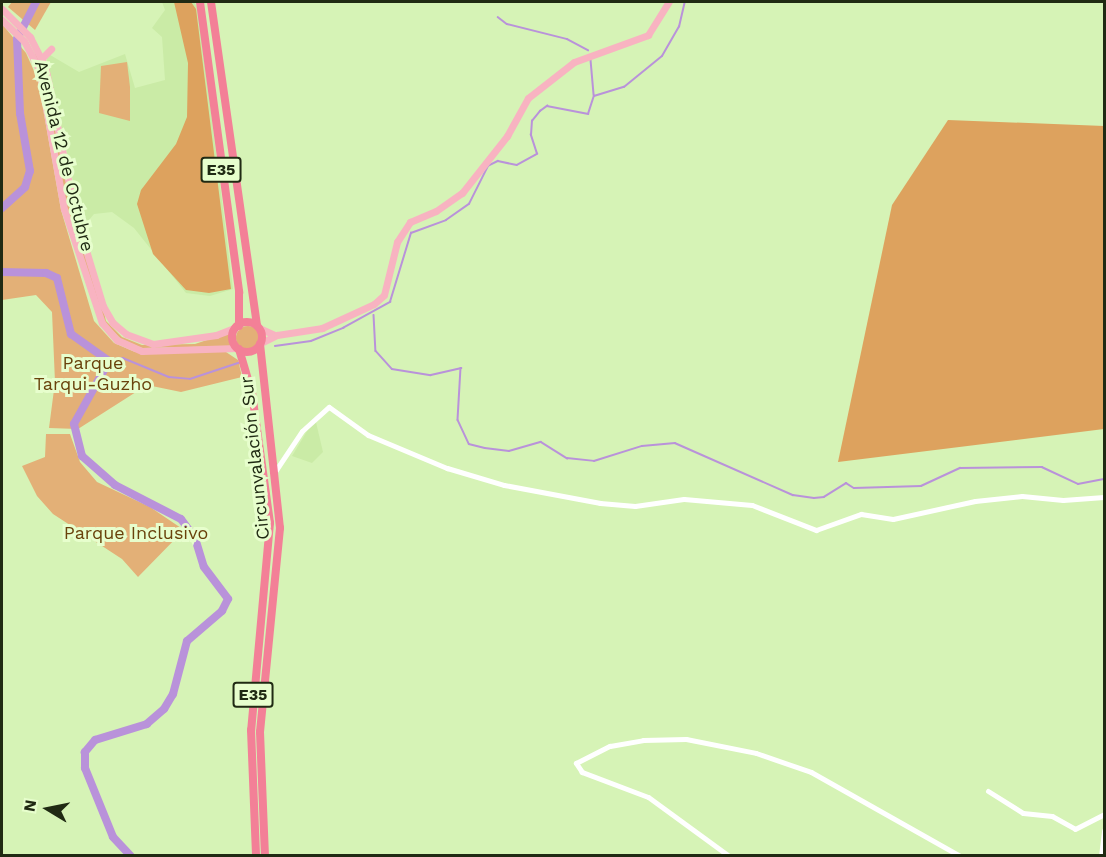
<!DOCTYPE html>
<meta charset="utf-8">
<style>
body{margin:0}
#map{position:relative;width:1106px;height:857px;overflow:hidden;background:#d6f3b6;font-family:"Work Sans",sans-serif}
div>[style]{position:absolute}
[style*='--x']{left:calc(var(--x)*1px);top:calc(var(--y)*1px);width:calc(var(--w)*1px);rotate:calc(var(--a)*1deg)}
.built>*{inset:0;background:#caeba6}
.green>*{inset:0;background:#e3b077}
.round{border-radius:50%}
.forest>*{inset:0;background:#dda25e}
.stream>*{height:1.5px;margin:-0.75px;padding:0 0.75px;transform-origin:0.75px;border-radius:0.75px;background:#b992da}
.river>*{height:8px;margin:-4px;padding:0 4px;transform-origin:4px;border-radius:4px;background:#b992da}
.minor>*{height:5px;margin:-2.5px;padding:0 2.5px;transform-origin:2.5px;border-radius:2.5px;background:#fff}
.major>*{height:7px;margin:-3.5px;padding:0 3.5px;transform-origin:3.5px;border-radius:3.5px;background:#f8b3c1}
.highway>*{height:8px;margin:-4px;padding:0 4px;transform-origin:4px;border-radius:4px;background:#f38097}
.highway>.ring{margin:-4px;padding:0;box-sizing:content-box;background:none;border:8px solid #f38097;border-radius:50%}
span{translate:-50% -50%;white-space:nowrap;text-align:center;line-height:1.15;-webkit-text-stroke:6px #e7fecd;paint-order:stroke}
.shield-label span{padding:2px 4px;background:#e7fecd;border:2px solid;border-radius:4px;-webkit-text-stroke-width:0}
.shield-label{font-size:16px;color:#202a13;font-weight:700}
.street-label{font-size:18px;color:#202a13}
.park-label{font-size:18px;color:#69420b}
.frame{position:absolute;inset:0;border:3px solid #202a13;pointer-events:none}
.north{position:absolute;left:18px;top:779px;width:60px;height:60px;-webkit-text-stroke:4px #e7fecd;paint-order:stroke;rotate:280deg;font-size:16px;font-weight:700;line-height:24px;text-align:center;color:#202a13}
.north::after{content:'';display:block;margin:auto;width:21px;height:27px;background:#202a13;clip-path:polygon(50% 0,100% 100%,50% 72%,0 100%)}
</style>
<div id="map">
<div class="built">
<i style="clip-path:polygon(162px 2px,194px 2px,198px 8px,233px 289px,210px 296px,186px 293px,134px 228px,112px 212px,94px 214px,83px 227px,45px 52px,79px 72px,125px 54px,135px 88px,165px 80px,162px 37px,152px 28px,165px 10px)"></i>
<i style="clip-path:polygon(315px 418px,323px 452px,312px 463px,292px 456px)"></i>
</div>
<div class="green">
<i style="clip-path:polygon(12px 2px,51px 2px,35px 30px,8px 7px)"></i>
<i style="clip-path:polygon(2px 24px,26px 53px,38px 80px,61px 210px,94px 321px,114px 343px,135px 352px,223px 350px,238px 360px,242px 377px,181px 392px,147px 385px,78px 429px,49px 428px,55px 382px,52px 312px,36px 295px,2px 300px)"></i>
<i style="clip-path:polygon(34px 48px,44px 67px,106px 321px,122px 337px,142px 345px,195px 344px,231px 332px,234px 346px,142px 348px,121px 339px,104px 322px,66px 209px)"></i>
<i style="clip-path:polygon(127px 62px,130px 87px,130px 121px,99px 113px,101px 66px)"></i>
<i class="round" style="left:236px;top:326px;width:24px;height:24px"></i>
<i style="clip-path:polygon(46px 434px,70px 434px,80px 462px,97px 482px,150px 507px,184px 530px,138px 577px,122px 559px,53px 514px,37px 496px,22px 466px,45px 457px)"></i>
</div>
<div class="forest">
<i style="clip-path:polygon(174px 2px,191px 2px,196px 9px,231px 289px,209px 293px,186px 290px,153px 254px,137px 204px,141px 190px,176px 144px,187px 117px,188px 63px)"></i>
<i style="clip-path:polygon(948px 120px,1104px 126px,1104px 429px,838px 462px,892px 205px)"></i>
</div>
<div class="stream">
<i style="--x:498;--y:17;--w:11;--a:38"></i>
<i style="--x:507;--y:24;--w:62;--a:14"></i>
<i style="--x:567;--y:39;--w:24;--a:28"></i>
<i style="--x:591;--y:60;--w:35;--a:85"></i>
<i style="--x:374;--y:315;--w:36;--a:87"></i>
<i style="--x:376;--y:351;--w:24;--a:48"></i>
<i style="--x:392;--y:369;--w:39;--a:9"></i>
<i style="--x:431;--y:375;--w:31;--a:-13"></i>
<i style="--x:461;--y:368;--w:52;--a:93.3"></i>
<i style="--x:458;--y:420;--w:26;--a:65"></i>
<i style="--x:469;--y:444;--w:16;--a:14"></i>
<i style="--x:485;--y:448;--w:24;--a:7"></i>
<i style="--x:509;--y:451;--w:33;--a:-16"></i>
<i style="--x:541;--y:442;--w:31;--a:32"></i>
<i style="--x:567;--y:458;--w:27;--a:6"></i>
<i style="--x:594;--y:461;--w:50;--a:-17.4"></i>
<i style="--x:642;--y:446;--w:33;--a:-5"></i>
<i style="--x:675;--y:443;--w:129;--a:23.8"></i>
<i style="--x:793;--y:495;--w:21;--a:8"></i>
<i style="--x:814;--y:498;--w:10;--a:-6"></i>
<i style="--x:824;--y:497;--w:26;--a:-32"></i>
<i style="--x:846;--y:483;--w:9;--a:32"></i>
<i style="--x:854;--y:488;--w:67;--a:-1.7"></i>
<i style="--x:921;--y:486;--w:43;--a:-24.8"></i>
<i style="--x:960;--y:468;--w:82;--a:-0.7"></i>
<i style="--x:1042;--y:467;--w:40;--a:25"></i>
<i style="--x:1078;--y:484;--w:26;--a:-11"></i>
<i style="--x:275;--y:346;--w:36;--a:-8"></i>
<i style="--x:311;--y:341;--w:35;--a:-22"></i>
<i style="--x:343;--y:328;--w:54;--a:-29"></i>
<i style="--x:390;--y:302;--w:72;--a:-73.1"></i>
<i style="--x:411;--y:233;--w:37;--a:-20"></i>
<i style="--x:446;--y:220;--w:28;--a:-35"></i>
<i style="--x:469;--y:204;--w:42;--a:-63.4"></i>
<i style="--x:488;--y:166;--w:11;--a:-27"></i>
<i style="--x:498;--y:161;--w:19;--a:12"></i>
<i style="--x:517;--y:165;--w:23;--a:-29"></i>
<i style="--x:537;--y:154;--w:20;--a:-108"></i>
<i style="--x:531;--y:135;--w:14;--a:-86"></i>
<i style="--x:532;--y:121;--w:13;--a:-51"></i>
<i style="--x:540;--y:111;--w:9;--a:-36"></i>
<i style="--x:547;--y:106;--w:42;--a:11"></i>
<i style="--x:588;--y:114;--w:19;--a:-72"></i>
<i style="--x:594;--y:96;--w:31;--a:-17"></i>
<i style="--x:624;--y:87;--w:49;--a:-39.2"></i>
<i style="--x:662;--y:56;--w:34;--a:-60"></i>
<i style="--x:679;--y:27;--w:26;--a:-77"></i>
<i style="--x:109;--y:361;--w:14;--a:-12"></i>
<i style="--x:123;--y:358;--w:50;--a:22.4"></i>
<i style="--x:169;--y:377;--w:21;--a:5"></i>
<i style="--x:190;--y:379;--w:51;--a:-18.4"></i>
</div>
<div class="river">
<i style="--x:2;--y:208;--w:31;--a:-42"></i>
<i style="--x:25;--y:187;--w:17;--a:-73"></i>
<i style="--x:30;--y:171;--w:59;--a:-99.8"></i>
<i style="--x:20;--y:113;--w:74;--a:-92.3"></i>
<i style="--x:17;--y:39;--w:42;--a:-62.8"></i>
<i style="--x:2;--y:272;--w:44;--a:1.3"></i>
<i style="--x:46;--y:273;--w:12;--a:24"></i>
<i style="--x:57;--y:278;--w:58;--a:76"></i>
<i style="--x:71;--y:334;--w:47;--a:35.4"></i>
<i style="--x:109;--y:361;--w:72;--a:119.1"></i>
<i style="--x:74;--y:424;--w:33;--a:76"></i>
<i style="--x:82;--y:456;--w:44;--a:41.3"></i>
<i style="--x:115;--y:485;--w:74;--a:27.3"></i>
<i style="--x:181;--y:519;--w:24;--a:54"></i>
<i style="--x:195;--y:538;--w:30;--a:73"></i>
<i style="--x:204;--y:567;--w:40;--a:53"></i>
<i style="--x:228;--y:599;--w:13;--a:117"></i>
<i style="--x:222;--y:611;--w:46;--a:139.4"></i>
<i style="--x:187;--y:641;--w:55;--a:104.8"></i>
<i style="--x:173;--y:694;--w:17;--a:121"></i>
<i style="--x:164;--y:709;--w:23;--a:139"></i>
<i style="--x:147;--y:724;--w:54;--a:162.9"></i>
<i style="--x:95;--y:740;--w:16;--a:130"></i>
<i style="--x:85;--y:752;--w:16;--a:90"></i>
<i style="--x:85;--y:768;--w:74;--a:67.9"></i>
<i style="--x:113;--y:837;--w:26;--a:47"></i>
</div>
<div class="minor">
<i style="--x:274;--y:473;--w:50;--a:-56.3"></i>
<i style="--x:302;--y:431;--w:36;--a:-42"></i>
<i style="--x:329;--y:407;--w:48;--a:35.7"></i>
<i style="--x:368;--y:435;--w:86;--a:22.7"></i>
<i style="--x:447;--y:468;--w:59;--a:16.6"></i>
<i style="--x:504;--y:485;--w:98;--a:10.6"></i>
<i style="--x:600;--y:503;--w:35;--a:5"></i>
<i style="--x:635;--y:506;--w:49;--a:-8.1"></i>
<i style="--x:684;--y:499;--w:68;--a:5"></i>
<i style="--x:752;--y:505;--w:69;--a:21.3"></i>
<i style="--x:816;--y:530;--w:48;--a:-19.6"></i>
<i style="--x:861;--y:514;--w:32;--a:9"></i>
<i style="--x:893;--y:519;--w:84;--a:-12.4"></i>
<i style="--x:975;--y:501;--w:47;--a:-6.1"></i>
<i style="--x:1022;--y:496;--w:41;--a:5.6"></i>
<i style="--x:1063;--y:500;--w:41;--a:-4.2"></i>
<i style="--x:988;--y:791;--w:41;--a:32.2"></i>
<i style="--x:1023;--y:813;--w:29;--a:6"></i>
<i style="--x:1052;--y:816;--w:26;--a:29"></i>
<i style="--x:1075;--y:829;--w:33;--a:-27"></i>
<i style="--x:729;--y:856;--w:100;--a:-143.9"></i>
<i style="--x:648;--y:797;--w:71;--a:-159.3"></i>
<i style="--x:582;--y:772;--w:11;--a:-124"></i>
<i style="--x:576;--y:763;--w:38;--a:-27"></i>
<i style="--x:610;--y:746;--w:34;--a:-10"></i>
<i style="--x:643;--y:740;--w:43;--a:-1.3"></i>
<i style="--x:686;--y:739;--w:71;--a:11.3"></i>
<i style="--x:756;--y:753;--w:58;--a:19.1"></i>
<i style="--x:811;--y:772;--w:171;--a:29.4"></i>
<i style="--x:1101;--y:856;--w:26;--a:-83"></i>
</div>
<div class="major">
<i style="--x:2;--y:9;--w:40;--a:45"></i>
<i style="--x:30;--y:37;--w:33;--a:63"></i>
<i style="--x:45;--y:66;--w:151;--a:78.5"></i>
<i style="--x:75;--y:214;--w:96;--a:73.1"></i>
<i style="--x:103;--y:306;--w:20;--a:60"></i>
<i style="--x:113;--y:323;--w:17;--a:40"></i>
<i style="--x:126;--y:334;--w:29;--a:20"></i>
<i style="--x:153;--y:344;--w:64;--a:-8.1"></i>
<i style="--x:216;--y:335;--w:22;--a:-21"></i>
<i style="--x:2;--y:20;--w:30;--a:44"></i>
<i style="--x:24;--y:41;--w:32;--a:62"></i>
<i style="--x:39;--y:69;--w:142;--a:79.9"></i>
<i style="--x:64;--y:209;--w:120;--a:71.6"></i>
<i style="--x:102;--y:323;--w:23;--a:49"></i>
<i style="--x:117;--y:340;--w:27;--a:24"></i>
<i style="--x:142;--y:351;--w:95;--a:-1.8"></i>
<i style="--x:42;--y:58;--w:13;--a:-45"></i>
<i style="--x:259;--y:328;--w:17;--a:24"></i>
<i style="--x:261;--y:343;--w:18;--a:-27"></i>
<i style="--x:277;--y:335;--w:46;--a:-8.8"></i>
<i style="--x:322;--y:328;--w:57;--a:-24.8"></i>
<i style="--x:374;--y:304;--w:13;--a:-42"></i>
<i style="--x:384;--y:295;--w:55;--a:-76.2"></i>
<i style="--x:397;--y:242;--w:24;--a:-57"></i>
<i style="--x:410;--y:222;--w:28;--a:-23"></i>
<i style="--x:436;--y:211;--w:32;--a:-35"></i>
<i style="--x:462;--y:193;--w:73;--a:-51.7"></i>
<i style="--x:507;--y:136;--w:43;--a:-61.1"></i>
<i style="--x:528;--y:98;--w:58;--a:-38"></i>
<i style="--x:574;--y:62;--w:79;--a:-20"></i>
<i style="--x:648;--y:35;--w:39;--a:-58"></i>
</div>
<div class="highway">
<i style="--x:200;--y:2;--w:293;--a:82.3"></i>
<i style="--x:239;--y:292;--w:34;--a:90"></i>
<i style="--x:211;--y:2;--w:327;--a:81.9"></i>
<i class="ring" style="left:232px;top:322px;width:22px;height:22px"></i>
<i style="--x:260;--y:344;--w:185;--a:83.8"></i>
<i style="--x:280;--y:528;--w:205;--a:95.6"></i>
<i style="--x:260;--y:732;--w:124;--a:87.7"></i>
<i style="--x:239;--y:349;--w:46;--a:73.5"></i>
<i style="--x:252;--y:393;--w:131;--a:82.1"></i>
<i style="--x:270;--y:523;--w:208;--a:95.2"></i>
<i style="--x:251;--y:730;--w:126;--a:87.7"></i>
</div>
<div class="shield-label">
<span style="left:221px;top:170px">E35</span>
<span style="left:253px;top:695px">E35</span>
</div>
<div class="street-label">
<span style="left:64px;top:156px;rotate:76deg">Avenida 12 de Octubre</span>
<span style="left:255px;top:458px;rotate:-96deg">Circunvalación Sur</span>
</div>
<div class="park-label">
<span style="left:93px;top:374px">Parque<br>Tarqui-Guzho</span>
<span style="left:136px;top:533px">Parque Inclusivo</span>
</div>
<div class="frame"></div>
<div class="north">N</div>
</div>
